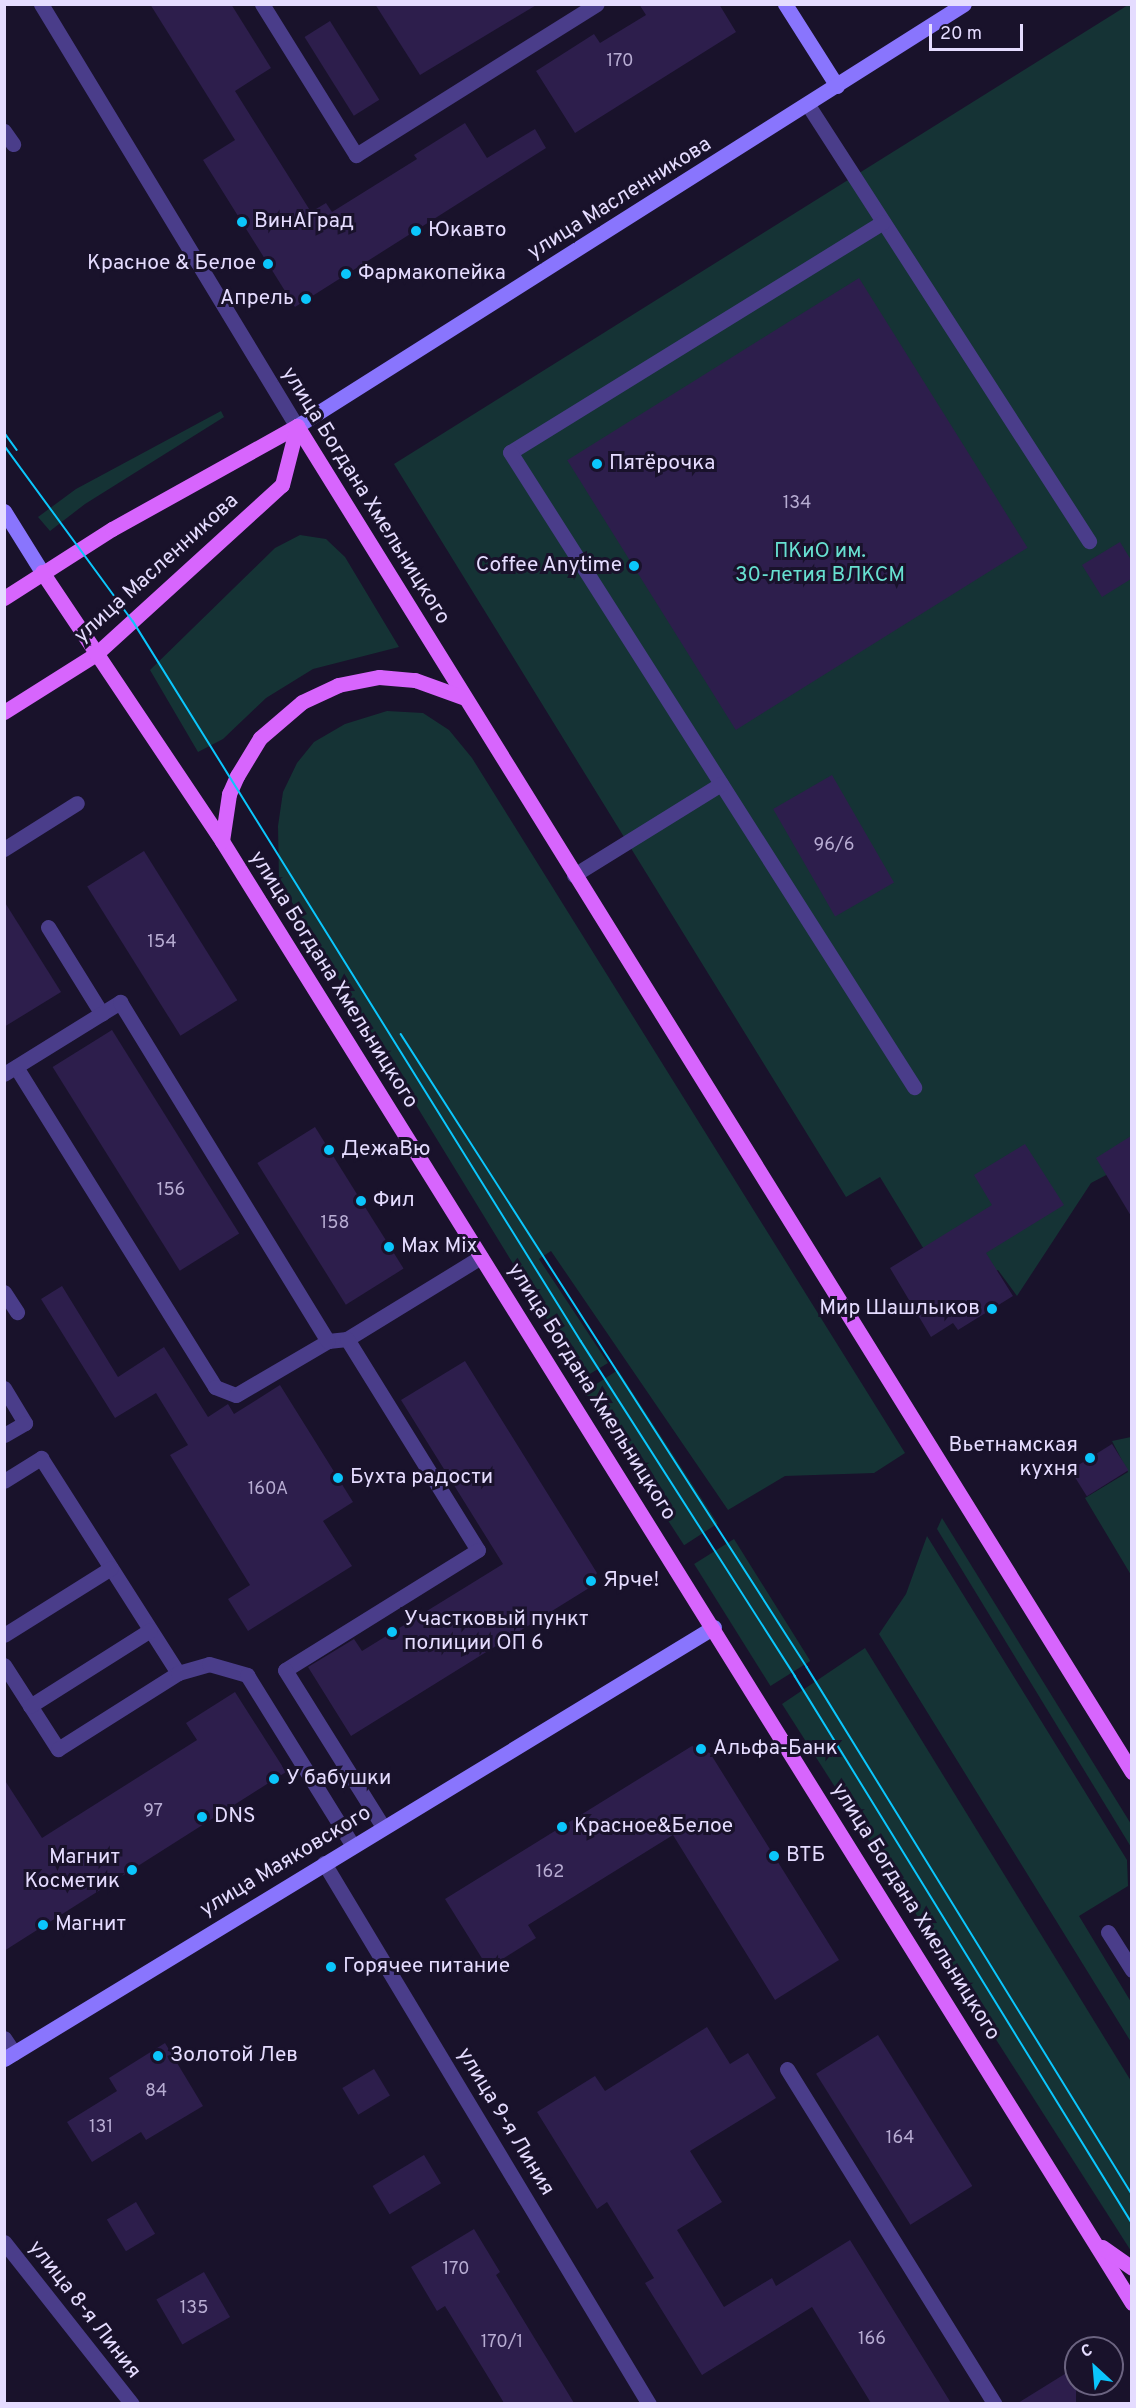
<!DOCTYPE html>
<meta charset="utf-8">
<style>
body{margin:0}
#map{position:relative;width:1136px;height:2408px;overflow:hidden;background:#19122b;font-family:Overpass,sans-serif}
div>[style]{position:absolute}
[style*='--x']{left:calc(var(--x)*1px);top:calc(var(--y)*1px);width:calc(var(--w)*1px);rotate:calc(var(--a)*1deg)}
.green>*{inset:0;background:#153335;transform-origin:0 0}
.building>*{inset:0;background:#2d1e4c;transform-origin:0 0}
.lane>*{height:15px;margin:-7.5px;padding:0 7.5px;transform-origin:7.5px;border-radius:7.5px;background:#4a3d8a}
.street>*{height:15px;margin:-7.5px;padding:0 7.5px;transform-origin:7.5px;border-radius:7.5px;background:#4a3d8a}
.secondary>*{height:15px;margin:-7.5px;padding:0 7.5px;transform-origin:7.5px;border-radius:7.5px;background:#8975fd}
.primary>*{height:15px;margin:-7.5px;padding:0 7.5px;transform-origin:7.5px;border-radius:7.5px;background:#d765fd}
.tram>*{height:1.5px;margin:-0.75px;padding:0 0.75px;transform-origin:0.75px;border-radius:0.75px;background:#0bc6fc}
.dots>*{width:16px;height:16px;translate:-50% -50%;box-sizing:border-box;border:3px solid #19122b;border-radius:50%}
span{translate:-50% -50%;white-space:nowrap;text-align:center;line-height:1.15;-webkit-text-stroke:6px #19122b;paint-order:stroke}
.number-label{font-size:18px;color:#b7acd2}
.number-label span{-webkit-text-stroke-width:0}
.street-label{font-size:21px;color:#e5dcff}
.poi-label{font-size:21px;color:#e5dcff}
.left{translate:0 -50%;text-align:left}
.right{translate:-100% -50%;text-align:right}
.park-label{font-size:21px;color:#67e0d1}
.frame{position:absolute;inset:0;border:6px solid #e5dcff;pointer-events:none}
.north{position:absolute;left:1064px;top:2336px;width:60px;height:60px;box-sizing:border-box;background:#19122b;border:2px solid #6b6380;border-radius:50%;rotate:334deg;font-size:16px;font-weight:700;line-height:24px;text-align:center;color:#e5dcff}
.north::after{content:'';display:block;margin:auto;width:21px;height:27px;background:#0bc6fc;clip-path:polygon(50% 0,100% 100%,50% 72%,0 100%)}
.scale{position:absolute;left:929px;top:24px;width:94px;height:27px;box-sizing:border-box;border:3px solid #e5dcff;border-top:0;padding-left:8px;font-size:18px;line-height:21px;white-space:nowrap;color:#e5dcff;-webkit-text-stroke:4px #19122b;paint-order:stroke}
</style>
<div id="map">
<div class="green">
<i style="clip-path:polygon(1128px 5px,1131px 5px,1131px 1162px,1091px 1183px,1017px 1296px,998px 1270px,953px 1297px,880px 1177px,846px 1197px,394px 464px)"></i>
<i style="clip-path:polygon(221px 411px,224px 417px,85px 504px,50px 531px,38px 517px,76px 489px)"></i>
<i style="clip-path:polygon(300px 535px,326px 539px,345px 557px,399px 647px,313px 669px,266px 698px,223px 739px,198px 752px,150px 670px,275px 548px)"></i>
<i style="clip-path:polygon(387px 711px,423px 713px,449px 730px,472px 758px,905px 1453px,874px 1473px,785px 1476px,728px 1510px,551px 1251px,539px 1259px,608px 1363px,583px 1378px,279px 881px,278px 826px,283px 792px,297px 763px,314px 742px,345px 724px)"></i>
<i style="left:618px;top:1370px;width:183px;height:40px;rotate:57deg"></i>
<i style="clip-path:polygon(1131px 1437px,1132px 1437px,1131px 1575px,1085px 1498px,1128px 1472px,1112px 1441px)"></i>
<i style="clip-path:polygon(942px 1518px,1131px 1824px,1131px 1847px,937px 1529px)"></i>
<i style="clip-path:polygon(927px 1536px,1127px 1860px,1128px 1886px,1079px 1916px,1131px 2002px,1131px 2042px,879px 1634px,906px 1594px)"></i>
<i style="left:734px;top:1539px;width:144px;height:47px;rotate:58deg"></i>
<i style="clip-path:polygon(865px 1648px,1131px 2081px,1131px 2251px,782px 1704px)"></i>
</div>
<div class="building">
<i style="clip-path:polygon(150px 4px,231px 4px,271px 68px,235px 91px,311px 212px,326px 203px,332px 212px,417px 159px,414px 155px,465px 123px,487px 158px,535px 129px,546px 148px,295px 307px,203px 160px,235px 140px)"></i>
<i style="clip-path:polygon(375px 4px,538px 4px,420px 75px)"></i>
<i style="clip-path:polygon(639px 4px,719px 4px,736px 32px,575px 133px,536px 71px,594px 34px,600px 43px,646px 15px)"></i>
<i style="left:330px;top:21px;width:93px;height:30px;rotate:58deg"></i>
<i style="left:859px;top:278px;width:318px;height:344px;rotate:58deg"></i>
<i style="clip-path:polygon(1120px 542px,1131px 560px,1131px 579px,1102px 597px,1082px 565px)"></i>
<i style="left:832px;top:775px;width:124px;height:68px;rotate:60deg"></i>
<i style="left:144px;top:851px;width:176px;height:67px;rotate:58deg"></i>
<i style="clip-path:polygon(4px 901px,61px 992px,4px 1027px)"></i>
<i style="left:112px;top:1030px;width:240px;height:70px;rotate:58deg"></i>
<i style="left:315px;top:1127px;width:167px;height:68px;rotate:58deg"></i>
<i style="clip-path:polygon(1131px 1136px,1131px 1216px,1096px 1158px)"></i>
<i style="clip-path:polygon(1025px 1144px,1064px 1205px,986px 1253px,1013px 1296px,958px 1330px,953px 1323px,931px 1337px,890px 1268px,992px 1205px,974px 1175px)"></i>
<i style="clip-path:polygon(62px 1286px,118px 1377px,164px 1347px,208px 1417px,228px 1404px,234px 1414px,280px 1385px,353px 1502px,323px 1521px,352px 1566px,248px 1631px,228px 1599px,250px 1585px,170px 1455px,188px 1445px,156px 1393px,115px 1418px,41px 1299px)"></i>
<i style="clip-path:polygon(465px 1361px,597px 1573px,589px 1588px,351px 1736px,308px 1667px,354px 1639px,362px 1651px,503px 1564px,401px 1400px)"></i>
<i style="left:1112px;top:1444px;width:31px;height:49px;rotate:58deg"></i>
<i style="clip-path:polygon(235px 1692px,286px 1772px,4px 1951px,4px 1779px,42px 1838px,197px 1740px,186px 1723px)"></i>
<i style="clip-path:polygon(692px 1746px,710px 1753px,839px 1960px,775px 2000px,673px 1835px,528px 1925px,536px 1938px,488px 1968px,445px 1899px)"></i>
<i style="clip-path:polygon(707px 2027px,730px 2064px,748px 2053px,776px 2098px,690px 2151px,722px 2202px,677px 2230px,724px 2307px,772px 2278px,776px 2286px,850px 2240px,951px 2403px,871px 2403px,812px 2307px,702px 2375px,645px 2283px,654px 2278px,607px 2202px,597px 2209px,537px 2112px,595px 2076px,605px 2091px)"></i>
<i style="left:878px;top:2035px;width:178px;height:73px;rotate:58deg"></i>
<i style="clip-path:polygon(165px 2043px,203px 2106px,146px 2140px,141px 2132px,92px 2162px,67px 2122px,117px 2091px,109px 2078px)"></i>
<i style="left:374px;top:2069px;width:31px;height:37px;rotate:59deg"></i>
<i style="left:424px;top:2155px;width:33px;height:60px;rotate:59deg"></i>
<i style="left:136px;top:2202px;width:37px;height:34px;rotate:59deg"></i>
<i style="clip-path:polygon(474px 2229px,500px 2272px,496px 2275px,574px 2403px,504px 2403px,445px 2306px,437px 2311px,411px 2267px)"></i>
<i style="left:204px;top:2272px;width:52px;height:55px;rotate:60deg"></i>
<i style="clip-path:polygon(1076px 2367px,1076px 2403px,1018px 2403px)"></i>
</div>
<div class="lane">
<i style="--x:262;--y:4;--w:178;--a:58.1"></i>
<i style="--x:356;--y:155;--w:284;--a:-32.1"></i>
<i style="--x:808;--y:105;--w:519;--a:57.2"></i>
<i style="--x:4;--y:131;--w:16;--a:55"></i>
<i style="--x:883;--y:222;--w:438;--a:148.3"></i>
<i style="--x:510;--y:452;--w:753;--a:57.53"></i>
<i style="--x:4;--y:849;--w:86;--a:-32.2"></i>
<i style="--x:574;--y:875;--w:173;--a:-31.8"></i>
<i style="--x:48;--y:927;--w:102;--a:58.2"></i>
<i style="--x:16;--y:1067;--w:377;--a:58.1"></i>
<i style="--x:215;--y:1387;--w:22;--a:21"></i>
<i style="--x:236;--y:1395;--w:107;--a:-30.4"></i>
<i style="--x:328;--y:1341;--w:19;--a:-6"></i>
<i style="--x:347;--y:1339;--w:157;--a:-31.5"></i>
<i style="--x:4;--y:1074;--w:137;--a:-31.8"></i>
<i style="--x:120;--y:1002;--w:398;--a:58.5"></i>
<i style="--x:4;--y:1292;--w:24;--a:57"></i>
<i style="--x:347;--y:1339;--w:248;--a:58.2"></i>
<i style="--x:478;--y:1550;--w:227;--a:148.1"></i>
<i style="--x:285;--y:1670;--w:185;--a:58"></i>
<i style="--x:4;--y:1388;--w:41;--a:59"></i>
<i style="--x:25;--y:1423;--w:24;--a:150"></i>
<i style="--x:4;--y:1481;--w:44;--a:-31.9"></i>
<i style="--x:41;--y:1458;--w:255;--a:57.5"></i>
<i style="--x:4;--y:1635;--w:126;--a:-32.1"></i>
<i style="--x:4;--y:1665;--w:100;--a:57.3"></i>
<i style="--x:58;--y:1749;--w:142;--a:-32.3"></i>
<i style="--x:178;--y:1673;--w:32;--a:-16"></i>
<i style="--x:209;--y:1664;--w:40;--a:16"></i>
<i style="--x:247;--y:1675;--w:201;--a:58.2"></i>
<i style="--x:30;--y:1706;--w:142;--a:-32.3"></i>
<i style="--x:1108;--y:1932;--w:45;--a:57.7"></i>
<i style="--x:4;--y:2038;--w:18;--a:56"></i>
<i style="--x:787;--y:2069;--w:394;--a:58.2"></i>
</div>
<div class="street">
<i style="--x:41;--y:4;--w:494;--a:58.8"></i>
<i style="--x:324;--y:1863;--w:631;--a:59.01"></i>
<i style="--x:4;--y:2242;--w:206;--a:51.7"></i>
</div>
<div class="secondary">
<i style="--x:785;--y:4;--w:97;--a:57.6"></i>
<i style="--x:297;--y:426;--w:789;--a:-32.32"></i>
<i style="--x:4;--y:511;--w:72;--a:58.1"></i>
<i style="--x:4;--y:2059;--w:831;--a:-31.32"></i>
</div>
<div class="primary">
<i style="--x:297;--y:426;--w:1584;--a:58.19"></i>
<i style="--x:42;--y:572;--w:324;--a:56.2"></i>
<i style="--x:222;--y:841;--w:1722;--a:58.1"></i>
<i style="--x:4;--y:598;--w:128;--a:-32.6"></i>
<i style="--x:112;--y:529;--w:212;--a:-29.1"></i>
<i style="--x:4;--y:712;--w:109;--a:-32.2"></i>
<i style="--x:96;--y:654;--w:251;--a:-42.3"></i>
<i style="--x:282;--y:485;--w:61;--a:-75.7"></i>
<i style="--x:222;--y:841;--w:48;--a:-81.5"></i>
<i style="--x:229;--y:794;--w:20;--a:-66"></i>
<i style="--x:237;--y:776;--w:44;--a:-58.8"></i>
<i style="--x:260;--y:738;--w:55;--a:-40.6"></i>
<i style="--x:302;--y:702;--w:40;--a:-25"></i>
<i style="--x:338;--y:685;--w:42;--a:-11"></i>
<i style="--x:379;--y:677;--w:36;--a:5"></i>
<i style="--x:415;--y:680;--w:53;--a:19.8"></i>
<i style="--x:1102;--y:2247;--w:37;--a:35"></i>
</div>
<div class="tram">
<i style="--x:4;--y:432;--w:22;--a:54"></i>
<i style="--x:4;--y:445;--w:218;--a:53.8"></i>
<i style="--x:133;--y:621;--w:848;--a:58.11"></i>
<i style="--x:581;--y:1341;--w:398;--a:57.4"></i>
<i style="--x:795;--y:1676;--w:642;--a:58.36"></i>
<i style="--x:401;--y:1034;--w:752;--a:57.32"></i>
<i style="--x:807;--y:1667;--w:619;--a:58.34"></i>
</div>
<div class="dots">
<i style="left:242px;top:222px;background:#0bc6fc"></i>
<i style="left:416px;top:231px;background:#0bc6fc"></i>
<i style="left:268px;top:264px;background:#0bc6fc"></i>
<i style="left:346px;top:274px;background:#0bc6fc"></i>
<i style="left:306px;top:299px;background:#0bc6fc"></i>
<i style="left:597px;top:464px;background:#0bc6fc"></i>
<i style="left:634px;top:566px;background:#0bc6fc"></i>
<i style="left:329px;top:1150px;background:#0bc6fc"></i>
<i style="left:361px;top:1201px;background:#0bc6fc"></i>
<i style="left:389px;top:1247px;background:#0bc6fc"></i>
<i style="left:992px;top:1309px;background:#0bc6fc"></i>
<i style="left:1090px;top:1458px;background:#0bc6fc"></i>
<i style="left:338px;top:1478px;background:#0bc6fc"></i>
<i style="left:591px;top:1581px;background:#0bc6fc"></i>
<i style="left:392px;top:1632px;background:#0bc6fc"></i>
<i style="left:701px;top:1749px;background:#0bc6fc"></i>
<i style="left:274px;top:1779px;background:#0bc6fc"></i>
<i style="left:202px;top:1817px;background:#0bc6fc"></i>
<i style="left:562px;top:1827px;background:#0bc6fc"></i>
<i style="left:774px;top:1856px;background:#0bc6fc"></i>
<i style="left:132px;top:1870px;background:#0bc6fc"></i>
<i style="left:43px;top:1925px;background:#0bc6fc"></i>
<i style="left:331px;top:1967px;background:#0bc6fc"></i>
<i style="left:158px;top:2056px;background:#0bc6fc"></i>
</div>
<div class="number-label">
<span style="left:620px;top:62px">170</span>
<span style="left:797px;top:504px">134</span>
<span style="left:834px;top:846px">96/6</span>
<span style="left:162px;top:943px">154</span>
<span style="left:171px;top:1191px">156</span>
<span style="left:335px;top:1224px">158</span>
<span style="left:268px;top:1490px">160А</span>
<span style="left:153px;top:1812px">97</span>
<span style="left:550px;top:1873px">162</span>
<span style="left:156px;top:2092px">84</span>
<span style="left:101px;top:2128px">131</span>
<span style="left:900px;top:2139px">164</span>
<span style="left:456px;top:2270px">170</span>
<span style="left:194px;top:2309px">135</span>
<span style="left:872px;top:2340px">166</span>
<span style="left:502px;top:2343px">170/1</span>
</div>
<div class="street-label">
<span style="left:620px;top:199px;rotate:-32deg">улица Масленникова</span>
<span style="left:365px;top:496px;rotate:58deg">улица Богдана Хмельницкого</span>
<span style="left:157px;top:569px;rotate:-42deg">улица Масленникова</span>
<span style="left:333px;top:980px;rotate:58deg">улица Богдана Хмельницкого</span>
<span style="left:591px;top:1392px;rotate:58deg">улица Богдана Хмельницкого</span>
<span style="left:286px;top:1862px;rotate:-31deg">улица Маяковского</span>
<span style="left:915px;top:1912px;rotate:58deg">улица Богдана Хмельницкого</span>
<span style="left:505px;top:2122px;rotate:59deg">улица 9-я Линия</span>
<span style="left:84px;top:2310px;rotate:52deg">улица 8-я Линия</span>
</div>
<div class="poi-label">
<span class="left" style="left:254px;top:222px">ВинАГрад</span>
<span class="left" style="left:428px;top:231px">Юкавто</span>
<span class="right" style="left:256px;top:264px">Красное &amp; Белое</span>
<span class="left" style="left:358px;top:274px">Фармакопейка</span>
<span class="right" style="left:294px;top:299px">Апрель</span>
<span class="left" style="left:609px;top:464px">Пятёрочка</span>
<span class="right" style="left:622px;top:566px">Coffee Anytime</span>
<span class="left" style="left:341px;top:1150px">ДежаВю</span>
<span class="left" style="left:373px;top:1201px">Фил</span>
<span class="left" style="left:401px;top:1247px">Max Mix</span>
<span class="right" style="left:980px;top:1309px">Мир Шашлыков</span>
<span class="right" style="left:1078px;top:1458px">Вьетнамская<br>кухня</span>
<span class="left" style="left:350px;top:1478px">Бухта радости</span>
<span class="left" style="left:603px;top:1581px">Ярче!</span>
<span class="left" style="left:404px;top:1632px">Участковый пункт<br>полиции ОП 6</span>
<span class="left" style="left:713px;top:1749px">Альфа-Банк</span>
<span class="left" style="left:286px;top:1779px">У бабушки</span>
<span class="left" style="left:214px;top:1817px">DNS</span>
<span class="left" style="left:574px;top:1827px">Красное&amp;Белое</span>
<span class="left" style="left:786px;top:1856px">ВТБ</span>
<span class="right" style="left:120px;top:1870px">Магнит<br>Косметик</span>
<span class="left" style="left:55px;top:1925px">Магнит</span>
<span class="left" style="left:343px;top:1967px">Горячее питание</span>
<span class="left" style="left:170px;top:2056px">Золотой Лев</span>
</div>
<div class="park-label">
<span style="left:820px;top:564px">ПКиО им.<br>30-летия ВЛКСМ</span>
</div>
<div class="frame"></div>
<div class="north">С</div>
<div class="scale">20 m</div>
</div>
